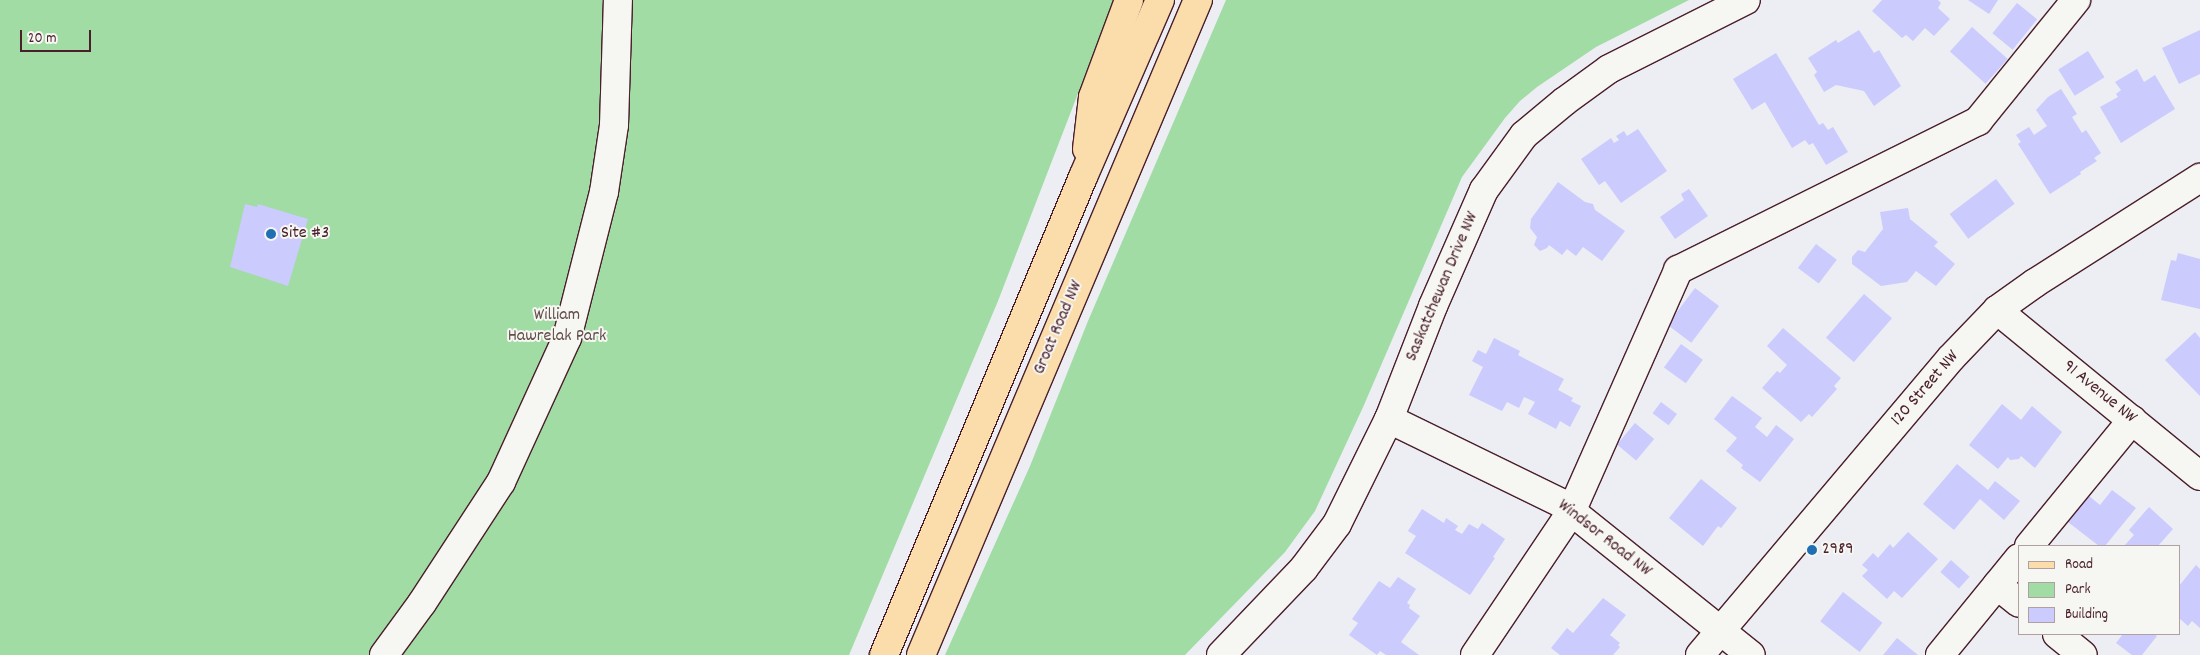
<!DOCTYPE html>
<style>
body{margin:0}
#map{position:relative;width:2200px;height:655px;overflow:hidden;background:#ededf4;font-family:Dekko,sans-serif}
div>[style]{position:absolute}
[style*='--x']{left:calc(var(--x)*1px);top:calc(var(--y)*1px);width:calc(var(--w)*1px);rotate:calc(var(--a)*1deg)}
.green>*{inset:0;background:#a0dca3}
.building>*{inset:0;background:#cbcbfe;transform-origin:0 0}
.roads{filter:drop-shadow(1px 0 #4a1f2b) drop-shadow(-1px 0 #4a1f2b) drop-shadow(0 1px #4a1f2b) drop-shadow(0 -1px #4a1f2b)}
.minor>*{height:28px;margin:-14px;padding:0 14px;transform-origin:14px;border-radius:14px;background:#f6f6f2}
.major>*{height:28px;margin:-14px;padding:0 14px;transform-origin:14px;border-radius:14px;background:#faddab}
.dots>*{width:14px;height:14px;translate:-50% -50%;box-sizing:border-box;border:2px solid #f6f6f2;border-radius:50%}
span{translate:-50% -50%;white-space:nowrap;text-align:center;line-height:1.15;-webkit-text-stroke:4px #f6f6f2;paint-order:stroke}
.poi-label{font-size:18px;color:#4a1f2b}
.left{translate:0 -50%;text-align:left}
.street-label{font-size:18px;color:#4a1f2b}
.park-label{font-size:18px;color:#604e49}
.legend{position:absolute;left:2018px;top:545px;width:162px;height:90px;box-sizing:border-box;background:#f6f6f2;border:1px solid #b1a0a2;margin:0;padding:6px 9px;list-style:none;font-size:15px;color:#4a1f2b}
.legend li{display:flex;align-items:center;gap:10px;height:25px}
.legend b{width:25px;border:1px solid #b1a0a2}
.scale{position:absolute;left:20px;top:30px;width:71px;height:22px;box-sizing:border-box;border:2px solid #4a1f2b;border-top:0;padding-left:6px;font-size:15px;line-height:18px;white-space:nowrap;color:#4a1f2b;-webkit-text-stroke:4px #f6f6f2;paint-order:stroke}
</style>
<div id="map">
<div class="green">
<i style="clip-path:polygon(0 0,1114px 0,998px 301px,849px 655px,0 655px)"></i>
<i style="clip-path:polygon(1226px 0,1689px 0,1596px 47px,1537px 87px,1520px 101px,1505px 118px,1462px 177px,1364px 405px,1315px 511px,1285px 552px,1185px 655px,945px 655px,1030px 466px,1088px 321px)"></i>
</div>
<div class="building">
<i style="clip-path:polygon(1882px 0,1938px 0,1941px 3px,1938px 8px,1950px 19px,1934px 36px,1925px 28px,1913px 41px,1906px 35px,1902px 38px,1872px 11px)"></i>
<i style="clip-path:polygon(1968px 0,1998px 0,1989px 14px)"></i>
<i style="left:2017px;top:3px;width:26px;height:39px;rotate:39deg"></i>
<i style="left:1972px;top:27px;width:48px;height:33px;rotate:42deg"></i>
<i style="clip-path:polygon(1859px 30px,1874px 53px,1879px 50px,1901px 86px,1874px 106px,1864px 91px,1836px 85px,1824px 92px,1814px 75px,1817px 72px,1808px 58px,1836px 40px,1838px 43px)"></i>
<i style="clip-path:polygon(2200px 30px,2200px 74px,2179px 84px,2162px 48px)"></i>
<i style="left:2088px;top:51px;width:31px;height:35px;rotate:58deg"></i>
<i style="clip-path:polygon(1776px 53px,1819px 125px,1823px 123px,1828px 130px,1833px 127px,1848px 152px,1826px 165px,1813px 143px,1809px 145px,1805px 140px,1792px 148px,1765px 102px,1752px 110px,1733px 79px)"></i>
<i style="clip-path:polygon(2137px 69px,2144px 82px,2155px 75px,2175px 109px,2121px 143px,2100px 107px,2118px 97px,2116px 94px,2121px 90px,2115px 82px)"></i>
<i style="clip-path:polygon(2061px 89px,2077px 114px,2072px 117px,2082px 133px,2086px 130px,2101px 153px,2094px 158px,2097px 161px,2080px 172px,2081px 174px,2050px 194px,2018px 144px,2021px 142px,2016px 135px,2029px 127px,2034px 135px,2047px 126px,2036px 110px,2048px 97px)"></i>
<i style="clip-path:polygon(1638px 129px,1667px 171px,1621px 203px,1605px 181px,1599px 185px,1581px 159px,1611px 138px,1614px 143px,1619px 140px,1616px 136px,1624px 131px,1627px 136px)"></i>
<i style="left:1996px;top:179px;width:31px;height:58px;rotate:53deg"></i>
<i style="clip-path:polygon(1558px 182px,1585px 202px,1593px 204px,1595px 210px,1625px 231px,1602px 261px,1583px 247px,1576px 256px,1567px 249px,1562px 255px,1549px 245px,1547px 248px,1540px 251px,1534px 245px,1537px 237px,1530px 228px,1531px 219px)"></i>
<i style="clip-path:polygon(1689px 189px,1708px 216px,1675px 239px,1660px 217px,1684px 200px,1681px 194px)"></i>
<i style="clip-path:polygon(245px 204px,257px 207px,258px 204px,308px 219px,288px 286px,230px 267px)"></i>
<i style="clip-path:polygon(1908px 208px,1910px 219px,1938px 242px,1934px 246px,1955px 264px,1936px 286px,1916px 271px,1907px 282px,1881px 286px,1852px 264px,1852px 257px,1858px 250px,1865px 252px,1883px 229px,1880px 212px)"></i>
<i style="left:1816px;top:244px;width:26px;height:30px;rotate:37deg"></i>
<i style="clip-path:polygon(2178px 253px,2200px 259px,2200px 309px,2161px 300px,2171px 260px,2176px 261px)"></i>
<i style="left:1695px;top:288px;width:30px;height:46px;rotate:37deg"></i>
<i style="left:1864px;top:294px;width:37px;height:58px;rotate:41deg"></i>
<i style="clip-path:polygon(1783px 328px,1841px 378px,1834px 386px,1837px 389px,1812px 417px,1809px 414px,1801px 422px,1762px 388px,1777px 371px,1780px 373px,1787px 365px,1767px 346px)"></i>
<i style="clip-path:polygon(2195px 332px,2200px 338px,2200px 396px,2165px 360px)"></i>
<i style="clip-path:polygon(1494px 338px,1520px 351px,1518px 355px,1564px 379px,1558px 390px,1573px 398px,1571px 401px,1581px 406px,1570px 427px,1560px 421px,1556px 429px,1528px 414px,1535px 402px,1524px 397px,1519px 408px,1507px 402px,1502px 411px,1469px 395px,1483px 367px,1472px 361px,1478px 350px,1486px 354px)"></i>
<i style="left:1681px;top:344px;width:27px;height:29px;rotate:36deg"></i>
<i style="clip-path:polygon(1732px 396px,1762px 418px,1755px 427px,1767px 437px,1776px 425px,1794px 439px,1760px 482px,1741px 468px,1743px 465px,1726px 451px,1737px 438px,1714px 419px)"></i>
<i style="left:1661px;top:402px;width:20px;height:14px;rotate:37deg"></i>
<i style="clip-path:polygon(2002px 404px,2021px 420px,2032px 406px,2062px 432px,2035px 468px,2021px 456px,2019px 459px,2010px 460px,2008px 457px,1998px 469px,1969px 445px)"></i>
<i style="left:1635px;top:423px;width:25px;height:28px;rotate:40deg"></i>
<i style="clip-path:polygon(1957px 464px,1988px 490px,1995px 481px,2020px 501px,2004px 520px,1980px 499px,1954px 530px,1923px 504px)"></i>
<i style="clip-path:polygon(1701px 479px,1737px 508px,1721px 528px,1718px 526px,1703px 546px,1669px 518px)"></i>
<i style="clip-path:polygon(2112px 490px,2136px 508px,2105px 546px,2099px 546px,2068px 522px,2089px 496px,2100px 505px)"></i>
<i style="clip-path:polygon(2149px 507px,2173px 529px,2158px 546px,2124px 546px,2134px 535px,2129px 530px)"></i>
<i style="clip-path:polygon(1422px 509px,1444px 523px,1446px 518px,1458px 526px,1455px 530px,1462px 534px,1469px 524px,1478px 529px,1482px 523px,1505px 539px,1493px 557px,1495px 558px,1470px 595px,1405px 553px,1416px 536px,1408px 531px)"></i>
<i style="clip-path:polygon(1908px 532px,1938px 559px,1902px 598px,1894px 591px,1887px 599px,1862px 576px,1868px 570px,1862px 565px,1873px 553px,1878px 558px,1890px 544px,1893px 548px)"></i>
<i style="left:1951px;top:560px;width:25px;height:16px;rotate:42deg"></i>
<i style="clip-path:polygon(2196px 565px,2200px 569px,2200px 628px,2192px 621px,2188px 626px,2179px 618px,2179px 586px)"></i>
<i style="clip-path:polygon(1398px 577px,1416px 589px,1407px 603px,1410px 605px,1409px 608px,1420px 616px,1401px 642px,1419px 655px,1386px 655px,1380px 651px,1377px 655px,1349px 635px,1358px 623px,1352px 619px,1379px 581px,1390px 588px)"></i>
<i style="left:1843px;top:592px;width:50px;height:37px;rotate:38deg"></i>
<i style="clip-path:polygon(1603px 598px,1626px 615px,1610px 635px,1620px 643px,1618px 645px,1620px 647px,1613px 655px,1560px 655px,1551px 648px,1567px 628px,1573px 633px)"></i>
<i style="clip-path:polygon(2123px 634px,2153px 634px,2157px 636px,2142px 655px,2132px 655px,2116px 643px)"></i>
<i style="clip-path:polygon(1897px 638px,1918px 655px,1883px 655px)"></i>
</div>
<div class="roads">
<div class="minor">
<i style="--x:1997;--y:310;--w:262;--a:39.3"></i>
<i style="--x:1389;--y:419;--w:191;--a:26"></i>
<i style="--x:1561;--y:503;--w:243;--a:38.7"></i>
<i style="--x:2029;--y:546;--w:163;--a:-50.7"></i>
<i style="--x:1997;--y:585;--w:28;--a:39"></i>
<i style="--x:2057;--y:634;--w:33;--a:39"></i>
<i style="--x:384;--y:655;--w:64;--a:-53.8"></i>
<i style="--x:422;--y:603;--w:145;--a:-56.9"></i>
<i style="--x:501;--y:482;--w:158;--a:-65.4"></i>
<i style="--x:567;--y:338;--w:151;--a:-75.8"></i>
<i style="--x:604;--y:192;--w:68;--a:-81.5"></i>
<i style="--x:614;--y:125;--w:125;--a:-88.2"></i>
<i style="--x:1221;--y:655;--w:120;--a:-46.3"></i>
<i style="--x:1304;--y:568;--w:55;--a:-53.1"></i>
<i style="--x:1337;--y:524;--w:117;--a:-63.7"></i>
<i style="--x:1389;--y:419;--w:121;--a:-68.7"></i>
<i style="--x:1433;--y:306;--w:127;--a:-66.3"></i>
<i style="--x:1484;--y:190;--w:68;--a:-54"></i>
<i style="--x:1524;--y:135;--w:53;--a:-39.7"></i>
<i style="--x:1565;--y:101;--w:54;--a:-36"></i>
<i style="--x:1609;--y:69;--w:153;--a:-26.7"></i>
<i style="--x:1475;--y:655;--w:172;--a:-56.1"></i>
<i style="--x:1571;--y:512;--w:265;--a:-66.1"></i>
<i style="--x:1678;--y:270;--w:335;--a:-26.4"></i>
<i style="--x:1978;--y:121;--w:156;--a:-51"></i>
<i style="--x:1700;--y:655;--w:389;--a:-49.8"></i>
<i style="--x:1951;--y:358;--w:66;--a:-46.2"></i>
<i style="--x:1997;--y:310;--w:47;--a:-35.4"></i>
<i style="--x:2035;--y:283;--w:196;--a:-32.5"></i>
<i style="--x:1940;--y:655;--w:125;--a:-50.8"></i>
</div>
<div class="major">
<i style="--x:1087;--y:149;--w:52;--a:-83.4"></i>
<i style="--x:1093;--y:97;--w:103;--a:-69.6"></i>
<i style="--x:884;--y:655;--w:518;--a:-67.4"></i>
<i style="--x:1083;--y:177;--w:193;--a:-66.5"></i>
<i style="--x:921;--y:655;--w:711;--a:-67.08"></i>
</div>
</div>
<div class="dots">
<i style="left:271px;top:234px;background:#1f6fb2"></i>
<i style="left:1812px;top:550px;background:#1f6fb2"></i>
</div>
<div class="poi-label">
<span class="left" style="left:281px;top:234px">Site #3</span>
<span class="left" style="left:1822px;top:550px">2989</span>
</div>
<div class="street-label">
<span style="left:1443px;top:287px;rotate:-67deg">Saskatchewan Drive NW</span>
<span style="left:1059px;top:328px;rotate:-67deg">Groat Road NW</span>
<span style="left:1926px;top:389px;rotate:-49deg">120 Street NW</span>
<span style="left:2099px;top:393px;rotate:39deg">91 Avenue NW</span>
<span style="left:1604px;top:539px;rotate:38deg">Windsor Road NW</span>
</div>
<div class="park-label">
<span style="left:557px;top:327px">William<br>Hawrelak Park</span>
</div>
<ul class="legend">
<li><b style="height:6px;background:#faddab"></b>Road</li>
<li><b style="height:14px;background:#a0dca3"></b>Park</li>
<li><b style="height:14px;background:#cbcbfe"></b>Building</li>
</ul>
<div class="scale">20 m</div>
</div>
